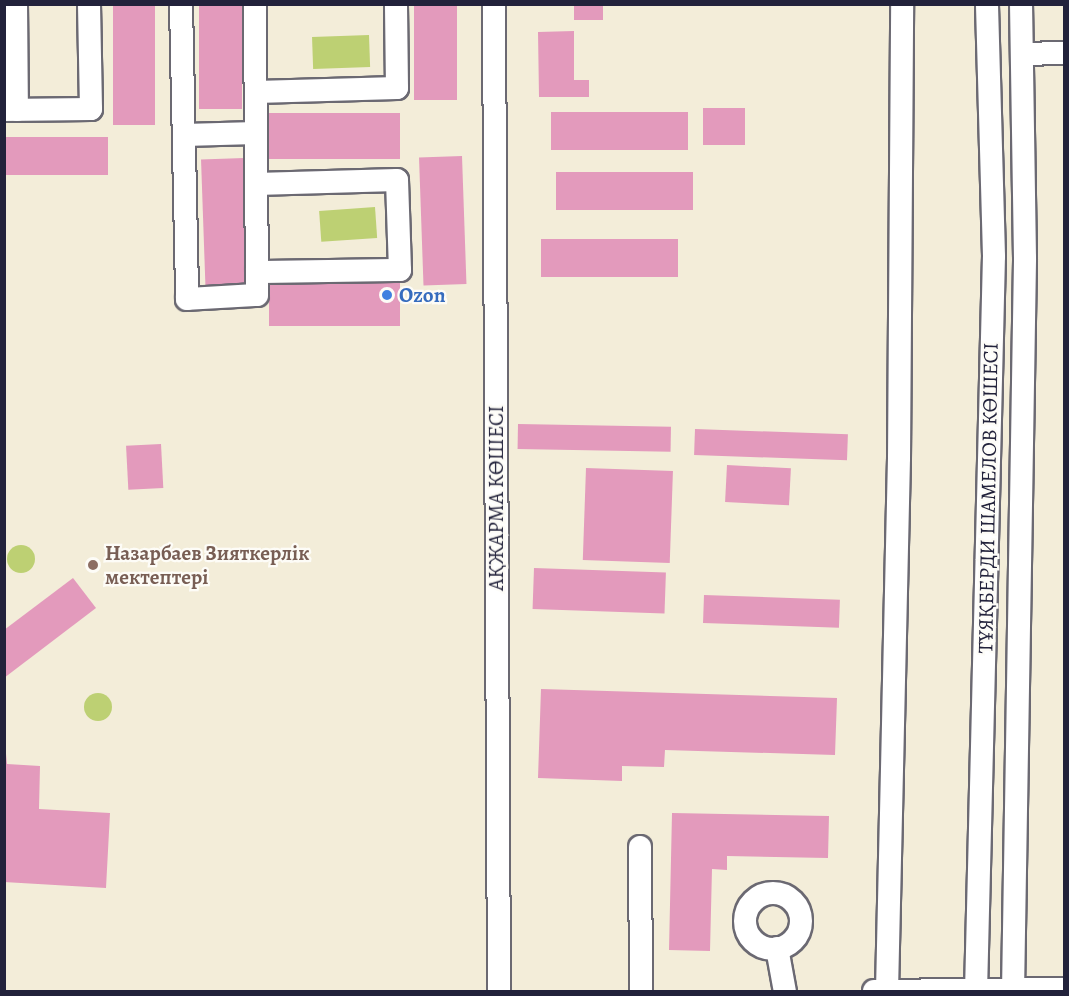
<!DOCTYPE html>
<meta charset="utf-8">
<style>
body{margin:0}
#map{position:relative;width:1069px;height:996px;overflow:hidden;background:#f3edd9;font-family:Alegreya,serif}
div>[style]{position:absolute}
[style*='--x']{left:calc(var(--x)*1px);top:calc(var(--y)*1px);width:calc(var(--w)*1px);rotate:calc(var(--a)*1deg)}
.green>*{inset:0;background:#bdd073;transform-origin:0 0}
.round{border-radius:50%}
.building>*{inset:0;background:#e39abc;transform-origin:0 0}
.roads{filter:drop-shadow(2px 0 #6b6972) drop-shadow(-2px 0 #6b6972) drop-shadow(0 2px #6b6972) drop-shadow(0 -2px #6b6972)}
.minor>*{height:22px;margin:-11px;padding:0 11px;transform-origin:11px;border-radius:11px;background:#fff}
.minor>.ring{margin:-11px;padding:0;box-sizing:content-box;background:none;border:22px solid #fff;border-radius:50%}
.dots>*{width:16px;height:16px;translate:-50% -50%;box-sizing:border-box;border:3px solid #fdfcf7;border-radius:50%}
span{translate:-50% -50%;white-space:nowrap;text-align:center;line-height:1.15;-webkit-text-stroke:4.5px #fdfcf7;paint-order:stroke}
.shop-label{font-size:21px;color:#366cbe;font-weight:700}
.left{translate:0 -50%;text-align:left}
.street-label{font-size:21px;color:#22223b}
.education-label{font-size:21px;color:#785e54;font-weight:700}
.frame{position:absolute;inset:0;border:6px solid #22223b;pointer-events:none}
</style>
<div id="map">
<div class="green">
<i style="left:369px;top:35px;width:32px;height:57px;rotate:88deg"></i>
<i style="left:375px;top:207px;width:31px;height:56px;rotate:86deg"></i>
<i class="round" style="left:7px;top:545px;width:28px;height:28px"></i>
<i class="round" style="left:84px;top:693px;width:28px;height:28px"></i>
</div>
<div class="building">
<i style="left:113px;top:4px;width:42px;height:121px"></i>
<i style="left:414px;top:4px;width:43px;height:96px"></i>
<i style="left:574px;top:4px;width:29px;height:16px"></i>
<i style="left:199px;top:5px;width:43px;height:104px"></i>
<i style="clip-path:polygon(574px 31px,574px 80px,589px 80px,589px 97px,539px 97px,538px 32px)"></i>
<i style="left:703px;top:108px;width:42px;height:37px"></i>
<i style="left:551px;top:112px;width:137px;height:38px"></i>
<i style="left:400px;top:113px;width:46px;height:131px;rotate:90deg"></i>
<i style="left:108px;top:137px;width:38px;height:104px;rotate:90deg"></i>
<i style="left:462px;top:156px;width:128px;height:43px;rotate:88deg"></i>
<i style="left:244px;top:158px;width:127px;height:43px;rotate:88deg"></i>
<i style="left:556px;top:172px;width:137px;height:38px"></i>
<i style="left:541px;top:239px;width:137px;height:38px"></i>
<i style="left:400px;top:280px;width:46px;height:131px;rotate:90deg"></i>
<i style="left:518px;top:424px;width:153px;height:25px;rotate:1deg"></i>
<i style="left:695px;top:429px;width:153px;height:26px;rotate:2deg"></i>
<i style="left:161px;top:444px;width:44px;height:35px;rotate:87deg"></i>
<i style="left:727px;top:465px;width:64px;height:37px;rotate:3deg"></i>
<i style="left:586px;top:468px;width:87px;height:92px;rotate:2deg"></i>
<i style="left:534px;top:568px;width:132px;height:41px;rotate:2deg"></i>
<i style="clip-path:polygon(73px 578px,96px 608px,4px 678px,4px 630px)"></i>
<i style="left:704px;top:595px;width:136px;height:28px;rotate:2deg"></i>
<i style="clip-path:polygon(541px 689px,837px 698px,835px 755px,665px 750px,664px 767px,622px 766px,622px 781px,538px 778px)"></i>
<i style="clip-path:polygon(4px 733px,7px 764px,40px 766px,39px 809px,110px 813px,106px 888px,4px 882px)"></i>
<i style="clip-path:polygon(672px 813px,829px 816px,828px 858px,727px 856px,727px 870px,712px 869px,710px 951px,669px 950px)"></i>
</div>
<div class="roads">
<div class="minor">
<i style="--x:16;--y:4;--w:106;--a:89.5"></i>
<i style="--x:181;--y:4;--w:295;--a:88.8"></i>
<i style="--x:187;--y:299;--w:70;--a:-3.3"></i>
<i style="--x:257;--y:295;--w:291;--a:-90.4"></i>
<i style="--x:494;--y:4;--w:988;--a:89.71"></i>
<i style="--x:1022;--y:54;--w:42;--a:-1.4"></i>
<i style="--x:256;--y:92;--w:141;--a:-1.6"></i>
<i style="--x:397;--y:88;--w:84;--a:-90.7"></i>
<i style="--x:4;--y:110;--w:87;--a:-0.7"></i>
<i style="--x:91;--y:109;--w:105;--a:-91.1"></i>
<i style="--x:184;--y:135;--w:72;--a:-1.6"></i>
<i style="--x:256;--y:184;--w:141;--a:-1.6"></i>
<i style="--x:397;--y:180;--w:90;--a:88.1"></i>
<i style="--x:400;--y:270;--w:143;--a:179.2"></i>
<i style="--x:640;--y:847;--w:145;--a:89.6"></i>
<i class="ring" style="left:745px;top:893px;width:34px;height:34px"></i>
<i style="--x:777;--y:948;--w:45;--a:79.7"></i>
<i style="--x:874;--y:991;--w:190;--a:-0.6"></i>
<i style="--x:887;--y:991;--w:533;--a:-88.71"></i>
<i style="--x:899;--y:458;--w:454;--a:-89.6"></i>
<i style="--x:976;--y:992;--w:736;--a:-88.6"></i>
<i style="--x:994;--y:256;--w:252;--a:-91.6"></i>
<i style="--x:1013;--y:992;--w:734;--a:-89.06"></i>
<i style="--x:1025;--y:258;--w:254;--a:-90.9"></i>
</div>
</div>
<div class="dots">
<i style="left:387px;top:295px;background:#3f7fe0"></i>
<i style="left:93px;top:565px;background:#8d6e63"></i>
</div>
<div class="shop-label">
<span class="left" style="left:399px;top:295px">Ozon</span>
</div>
<div class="street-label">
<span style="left:496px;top:498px;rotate:-90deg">АҚЖАРМА КӨШЕСІ</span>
<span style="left:988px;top:498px;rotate:-89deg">ТҰЯҚБЕРДИ ШАМЕЛОВ КӨШЕСІ</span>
</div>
<div class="education-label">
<span class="left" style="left:105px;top:565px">Назарбаев Зияткерлік<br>мектептері</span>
</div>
<div class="frame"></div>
</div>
